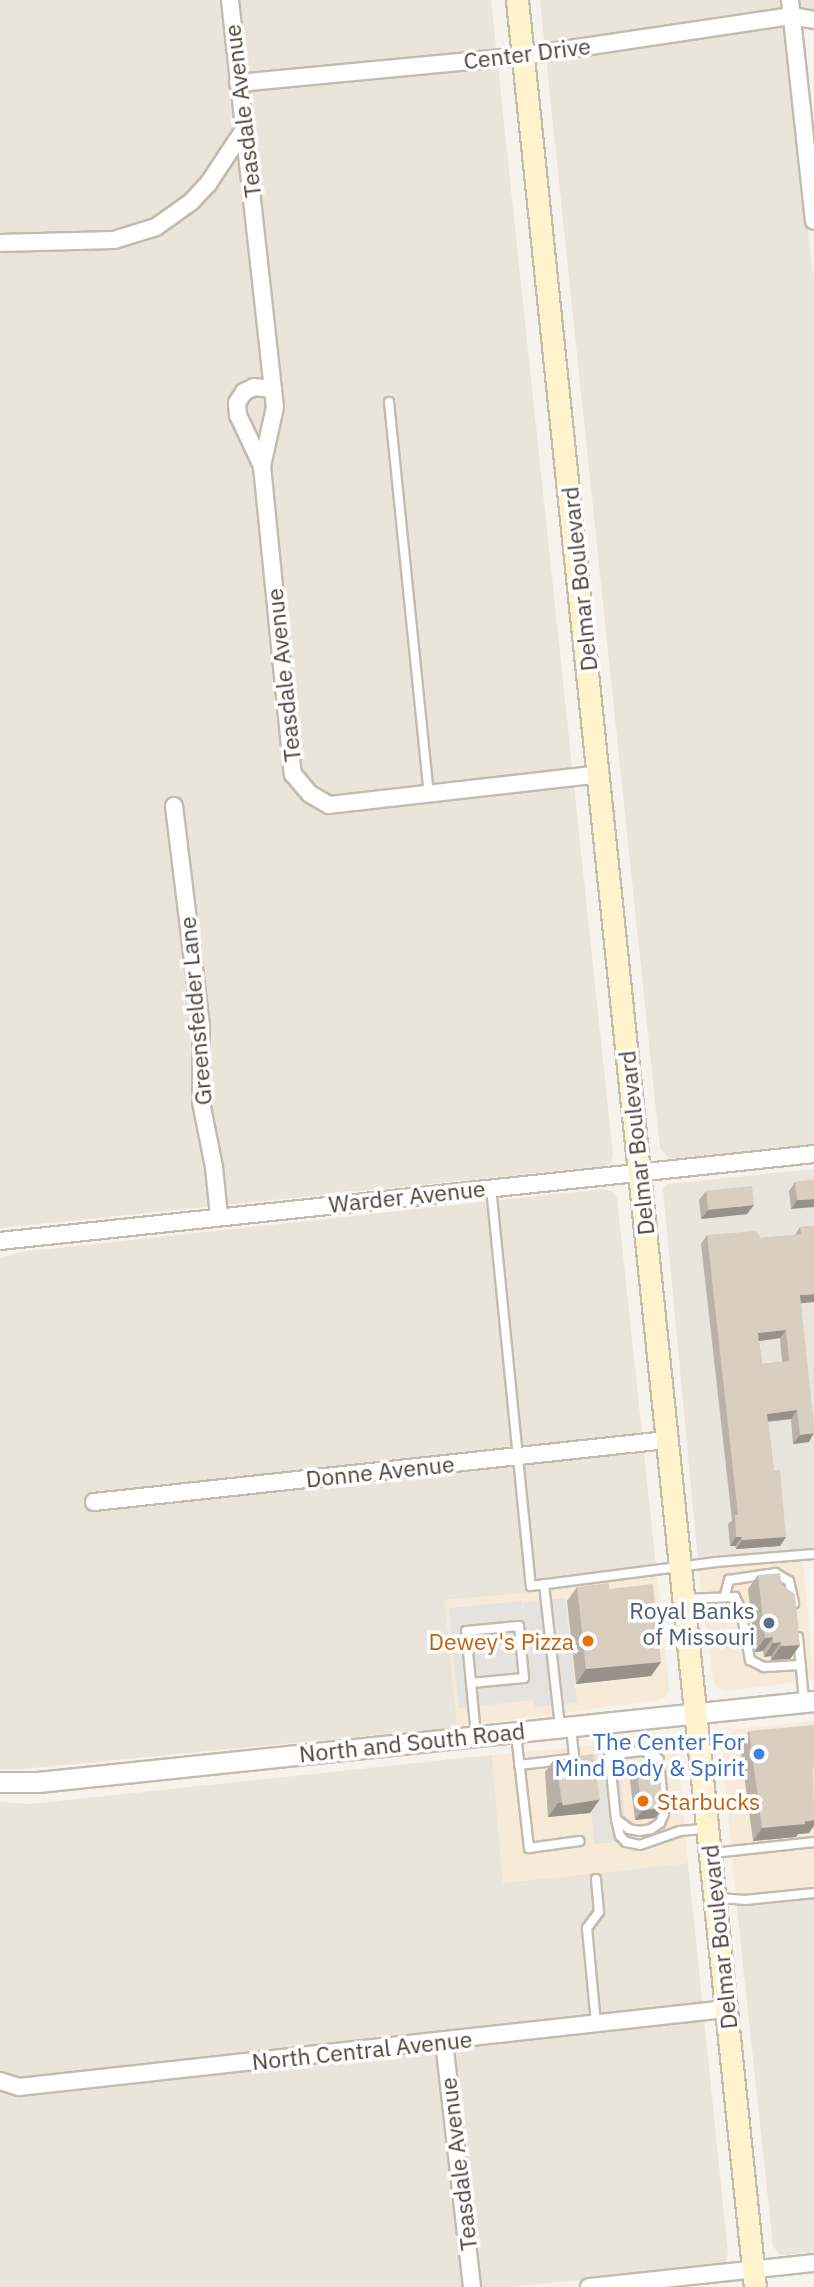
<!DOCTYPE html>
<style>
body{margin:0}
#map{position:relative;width:814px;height:2287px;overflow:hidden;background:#f6f3ec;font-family:"IBM Plex Sans",sans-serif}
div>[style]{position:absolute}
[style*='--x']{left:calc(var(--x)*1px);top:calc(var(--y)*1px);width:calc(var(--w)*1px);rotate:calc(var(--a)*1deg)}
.residential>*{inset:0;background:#eae5da}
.commercial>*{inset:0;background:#f7ead8}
.parking>*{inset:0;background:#e5e3e0;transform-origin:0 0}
.roads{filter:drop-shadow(2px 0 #c2bbae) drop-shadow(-2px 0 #c2bbae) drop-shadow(0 2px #c2bbae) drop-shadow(0 -2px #c2bbae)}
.service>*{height:8px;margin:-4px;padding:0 4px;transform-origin:4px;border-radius:4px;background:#fff}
.minor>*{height:16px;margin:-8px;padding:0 8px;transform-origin:8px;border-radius:8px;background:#fff}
.tertiary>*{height:19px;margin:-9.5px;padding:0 9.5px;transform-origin:9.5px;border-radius:9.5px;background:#fff}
.secondary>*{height:21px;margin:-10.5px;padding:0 10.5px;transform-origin:10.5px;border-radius:10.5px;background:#fff3cd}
.wall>*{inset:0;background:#bab2a6}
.shaded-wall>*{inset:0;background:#979187}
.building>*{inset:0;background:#d8cfc1;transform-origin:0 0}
.dots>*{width:19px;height:19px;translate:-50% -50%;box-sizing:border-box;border:4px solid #fff;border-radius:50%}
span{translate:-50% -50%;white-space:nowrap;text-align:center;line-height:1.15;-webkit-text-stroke:7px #fff;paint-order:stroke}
.street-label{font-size:23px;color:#4b4439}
.service-label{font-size:23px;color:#4e5e75}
.right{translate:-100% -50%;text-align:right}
.food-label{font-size:23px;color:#c56008}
.left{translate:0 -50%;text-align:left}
.shop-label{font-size:23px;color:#366cbe}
</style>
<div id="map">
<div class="residential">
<i style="clip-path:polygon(0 0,491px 0,613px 1155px,611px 1163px,605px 1166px,0 1228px)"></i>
<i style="clip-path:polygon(540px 0,814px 0,814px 12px,785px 17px,814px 283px,814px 1145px,670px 1159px,660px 1149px)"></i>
<i style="clip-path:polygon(814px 1169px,814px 1549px,698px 1562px,663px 1189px,668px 1184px)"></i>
<i style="clip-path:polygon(603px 1189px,611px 1191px,617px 1198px,656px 1566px,524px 1581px,526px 1593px,445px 1600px,457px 1727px,23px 1769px,0 1769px,0 1258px,20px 1252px)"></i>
<i style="clip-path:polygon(492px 1755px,503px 1883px,688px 1863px,728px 2253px,726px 2262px,716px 2266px,509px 2287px,0 2287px,0 1802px,30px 1804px)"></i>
<i style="clip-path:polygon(814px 1890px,814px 2252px,787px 2255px,779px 2254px,773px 2246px,736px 1899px)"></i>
</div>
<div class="commercial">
<i style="clip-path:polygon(802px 1550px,814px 1680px,726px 1691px,717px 1688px,713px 1680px,698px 1562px)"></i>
<i style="clip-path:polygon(656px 1566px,669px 1689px,666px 1697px,658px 1700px,457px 1727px,445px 1600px,525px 1593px,524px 1581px)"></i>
<i style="clip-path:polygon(814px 1721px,814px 1890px,736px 1899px,722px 1744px,733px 1730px)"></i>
<i style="clip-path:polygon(666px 1738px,672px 1742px,677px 1752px,688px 1863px,503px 1883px,492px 1755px)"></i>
</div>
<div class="parking">
<i style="clip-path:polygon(565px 1598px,577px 1703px,536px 1707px,532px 1700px,459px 1708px,449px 1608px,522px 1601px,526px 1639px,523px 1603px)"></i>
<i style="left:618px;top:1752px;width:89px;height:33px;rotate:84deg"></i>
</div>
<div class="roads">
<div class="service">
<i style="--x:389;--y:402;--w:393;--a:84.2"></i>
<i style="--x:491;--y:1187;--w:401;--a:84.3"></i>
<i style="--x:531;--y:1586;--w:187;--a:-7.4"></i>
<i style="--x:716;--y:1562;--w:98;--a:-4.7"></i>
<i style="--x:544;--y:1584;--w:143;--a:83.6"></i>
<i style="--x:725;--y:1595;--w:16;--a:-75"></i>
<i style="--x:729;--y:1580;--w:47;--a:-8.7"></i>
<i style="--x:775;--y:1573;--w:16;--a:30"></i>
<i style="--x:789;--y:1581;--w:23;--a:77"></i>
<i style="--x:684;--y:1599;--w:51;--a:-2.2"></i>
<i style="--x:735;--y:1597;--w:14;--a:65"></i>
<i style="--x:741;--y:1610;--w:51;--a:79.8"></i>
<i style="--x:750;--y:1660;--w:16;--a:27"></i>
<i style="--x:764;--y:1667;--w:37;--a:-3"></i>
<i style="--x:798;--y:1637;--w:64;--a:84.6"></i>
<i style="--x:471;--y:1683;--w:53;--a:-5.4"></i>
<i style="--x:524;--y:1678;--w:52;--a:-95.5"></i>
<i style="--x:519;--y:1626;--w:53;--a:174.6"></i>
<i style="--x:466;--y:1631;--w:104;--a:84.5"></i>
<i style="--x:606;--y:1724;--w:96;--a:84"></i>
<i style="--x:616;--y:1819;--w:17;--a:77"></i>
<i style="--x:620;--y:1836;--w:8;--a:45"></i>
<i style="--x:626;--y:1842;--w:14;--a:12"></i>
<i style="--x:640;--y:1845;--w:42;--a:-19.3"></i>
<i style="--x:680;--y:1831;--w:25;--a:-5"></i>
<i style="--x:516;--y:1734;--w:115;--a:83.5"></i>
<i style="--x:529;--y:1848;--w:51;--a:-7.8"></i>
<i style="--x:609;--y:1755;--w:32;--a:-7"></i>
<i style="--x:641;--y:1751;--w:12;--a:9"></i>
<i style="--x:653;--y:1753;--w:9;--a:49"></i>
<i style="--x:659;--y:1760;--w:54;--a:84.7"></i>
<i style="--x:664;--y:1814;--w:10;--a:114"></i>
<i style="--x:660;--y:1823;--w:11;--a:146"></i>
<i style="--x:651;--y:1829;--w:11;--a:170"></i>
<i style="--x:640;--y:1831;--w:11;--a:-170"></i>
<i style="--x:629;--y:1829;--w:16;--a:-142"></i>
<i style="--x:519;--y:1765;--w:52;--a:-6.6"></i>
<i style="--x:571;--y:1759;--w:4;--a:-45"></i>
<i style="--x:574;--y:1756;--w:28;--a:-96"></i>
<i style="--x:713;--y:1853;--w:102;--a:-6.2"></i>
<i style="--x:596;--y:1879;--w:33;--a:85"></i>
<i style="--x:599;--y:1912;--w:20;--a:127"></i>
<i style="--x:587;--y:1928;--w:96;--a:84.6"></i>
<i style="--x:718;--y:1898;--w:27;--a:4"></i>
<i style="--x:745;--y:1900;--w:69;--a:-5.8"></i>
</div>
<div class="minor">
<i style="--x:230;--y:0;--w:409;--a:83.7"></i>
<i style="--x:275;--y:407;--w:60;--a:102.4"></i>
<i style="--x:262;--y:466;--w:310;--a:84.3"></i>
<i style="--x:293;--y:774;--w:26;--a:50"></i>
<i style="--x:310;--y:794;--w:22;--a:30"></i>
<i style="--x:329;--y:805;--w:273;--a:-6.5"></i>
<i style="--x:790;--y:0;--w:222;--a:83.8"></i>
<i style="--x:238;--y:83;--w:286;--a:-5.4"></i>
<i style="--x:523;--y:56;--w:272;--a:-8.5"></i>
<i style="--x:792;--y:16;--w:22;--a:10"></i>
<i style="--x:0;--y:243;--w:114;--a:-1.5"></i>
<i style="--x:114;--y:240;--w:44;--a:-17.2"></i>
<i style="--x:156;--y:227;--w:43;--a:-35.5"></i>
<i style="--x:191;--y:202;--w:25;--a:-47"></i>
<i style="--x:208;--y:184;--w:67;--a:-56.5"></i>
<i style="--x:262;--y:466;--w:56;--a:-115.2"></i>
<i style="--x:238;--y:415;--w:12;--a:-95"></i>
<i style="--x:237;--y:403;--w:13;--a:-58"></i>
<i style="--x:244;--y:392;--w:11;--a:-27"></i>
<i style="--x:254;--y:387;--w:19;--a:6"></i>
<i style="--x:174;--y:806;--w:223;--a:83"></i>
<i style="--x:201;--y:1027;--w:75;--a:90"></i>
<i style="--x:201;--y:1102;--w:66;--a:78.7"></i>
<i style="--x:214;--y:1167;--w:49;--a:84.2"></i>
<i style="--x:0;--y:1241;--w:819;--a:-6.1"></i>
<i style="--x:94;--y:1502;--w:576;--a:-6.18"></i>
<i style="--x:444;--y:2041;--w:248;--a:83.5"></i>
<i style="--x:0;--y:2081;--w:20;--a:18"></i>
<i style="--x:19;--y:2087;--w:710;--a:-6.3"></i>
<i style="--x:589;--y:2287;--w:226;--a:-6.1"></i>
</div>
<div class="tertiary">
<i style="--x:0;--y:1782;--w:38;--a:0"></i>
<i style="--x:38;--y:1782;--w:780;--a:-5.96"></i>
</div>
<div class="secondary">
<i style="--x:517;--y:0;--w:2299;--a:84.06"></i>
</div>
</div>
<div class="wall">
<i style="clip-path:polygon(814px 1180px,791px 1209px,789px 1191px,795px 1182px)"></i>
<i style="clip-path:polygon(706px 1191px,747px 1214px,701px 1219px,699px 1200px)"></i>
<i style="clip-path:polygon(evenodd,814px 1226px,801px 1303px,809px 1442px,793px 1444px,791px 1419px,768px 1422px,774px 1470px,786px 1537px,780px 1546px,736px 1549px,735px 1546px,730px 1546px,728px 1524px,732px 1520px,701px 1244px,707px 1235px,761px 1238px,795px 1235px,800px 1227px,814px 1226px,780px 1338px,782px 1362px,762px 1364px,759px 1341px,780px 1338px)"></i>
<i style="clip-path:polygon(758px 1575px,782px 1585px,800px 1645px,790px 1659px,771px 1660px,771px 1656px,764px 1657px,763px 1651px,755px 1652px,748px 1589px)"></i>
<i style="clip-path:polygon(577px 1587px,609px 1589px,661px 1662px,651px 1676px,576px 1684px,567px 1601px)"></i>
<i style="clip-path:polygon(749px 1731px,809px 1833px,798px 1834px,796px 1837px,753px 1841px,740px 1744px)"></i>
<i style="clip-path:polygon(555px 1758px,600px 1799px,590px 1813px,548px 1817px,545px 1772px)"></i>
<i style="clip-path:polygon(636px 1764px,655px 1818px,635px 1820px,629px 1773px)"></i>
</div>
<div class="shaded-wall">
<i style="clip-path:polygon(814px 1199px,814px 1207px,791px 1209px,797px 1200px)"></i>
<i style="clip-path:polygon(754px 1205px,747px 1214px,701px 1219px,708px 1210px)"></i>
<i style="clip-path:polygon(814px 1294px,814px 1302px,794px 1304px,800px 1295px)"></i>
<i style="clip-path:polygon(786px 1330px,780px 1338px,752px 1342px,758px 1333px)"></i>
<i style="clip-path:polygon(797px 1410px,791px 1419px,761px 1422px,767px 1414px)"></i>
<i style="clip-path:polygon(814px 1433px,809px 1442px,793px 1444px,800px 1435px)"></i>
<i style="clip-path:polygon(736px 1537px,742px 1537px,735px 1546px,730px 1546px)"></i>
<i style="clip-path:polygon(786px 1537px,780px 1546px,736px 1549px,742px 1540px)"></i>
<i style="clip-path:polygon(773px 1637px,763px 1651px,755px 1652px,765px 1638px)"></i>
<i style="clip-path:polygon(781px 1642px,771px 1656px,764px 1657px,773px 1643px)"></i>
<i style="clip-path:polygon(800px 1645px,790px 1659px,771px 1660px,781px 1646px)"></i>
<i style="clip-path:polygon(661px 1662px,651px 1676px,576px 1684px,586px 1669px)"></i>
<i style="clip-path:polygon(600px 1799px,590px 1813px,548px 1817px,558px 1803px)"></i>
<i style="clip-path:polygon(662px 1808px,655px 1818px,635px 1820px,642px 1810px)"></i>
<i style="clip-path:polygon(814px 1820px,814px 1826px,809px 1833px,798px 1834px,796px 1837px,753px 1841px,762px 1828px)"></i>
</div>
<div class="building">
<i style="clip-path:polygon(814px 1180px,814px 1199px,797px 1200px,795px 1182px)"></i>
<i style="left:752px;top:1186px;width:19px;height:46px;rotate:84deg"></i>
<i style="clip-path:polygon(evenodd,814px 1226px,814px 1294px,800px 1295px,814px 1424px,814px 1433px,800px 1435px,797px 1410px,767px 1414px,774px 1470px,780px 1470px,786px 1537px,742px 1540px,742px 1537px,736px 1537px,735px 1515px,738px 1515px,707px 1235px,756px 1231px,761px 1238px,801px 1234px,800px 1227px,814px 1226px,786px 1330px,789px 1361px,762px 1364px,758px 1333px,786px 1330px)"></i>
<i style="clip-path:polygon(780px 1573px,782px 1585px,795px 1594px,800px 1645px,781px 1646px,781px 1642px,773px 1643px,773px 1637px,765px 1638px,758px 1575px)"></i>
<i style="clip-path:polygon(609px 1583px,609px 1589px,653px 1584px,661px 1662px,586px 1669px,577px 1587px)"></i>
<i style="clip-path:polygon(814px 1725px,814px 1767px,813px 1767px,814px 1820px,805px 1821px,805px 1824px,762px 1828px,749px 1731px)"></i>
<i style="left:593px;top:1754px;width:46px;height:38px;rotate:81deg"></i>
<i style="clip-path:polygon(660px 1761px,662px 1808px,642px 1810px,636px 1764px)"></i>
</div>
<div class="dots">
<i style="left:769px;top:1623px;background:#5c6f8a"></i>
<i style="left:588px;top:1641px;background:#e8710a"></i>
<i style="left:759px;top:1754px;background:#3f7fe0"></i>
<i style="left:643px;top:1801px;background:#e8710a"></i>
</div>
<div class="street-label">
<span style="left:527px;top:53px;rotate:-7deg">Center Drive</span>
<span style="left:242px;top:111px;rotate:-97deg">Teasdale Avenue</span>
<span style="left:579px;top:579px;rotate:-96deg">Delmar Boulevard</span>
<span style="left:283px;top:675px;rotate:-96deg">Teasdale Avenue</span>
<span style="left:195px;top:1011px;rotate:-95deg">Greensfelder Lane</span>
<span style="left:636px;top:1143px;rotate:-96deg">Delmar Boulevard</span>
<span style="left:407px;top:1196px;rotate:-6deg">Warder Avenue</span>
<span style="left:380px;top:1471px;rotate:-6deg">Donne Avenue</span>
<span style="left:412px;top:1742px;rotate:-6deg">North and South Road</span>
<span style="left:719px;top:1937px;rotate:-96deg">Delmar Boulevard</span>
<span style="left:362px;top:2050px;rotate:-6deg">North Central Avenue</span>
<span style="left:458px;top:2164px;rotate:-97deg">Teasdale Avenue</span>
</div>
<div class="service-label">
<span class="right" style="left:755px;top:1623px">Royal Banks<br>of Missouri</span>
</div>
<div class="food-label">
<span class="right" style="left:574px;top:1641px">Dewey's Pizza</span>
<span class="left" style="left:657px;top:1801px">Starbucks</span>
</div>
<div class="shop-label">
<span class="right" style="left:745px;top:1754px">The Center For<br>Mind Body &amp; Spirit</span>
</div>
</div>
